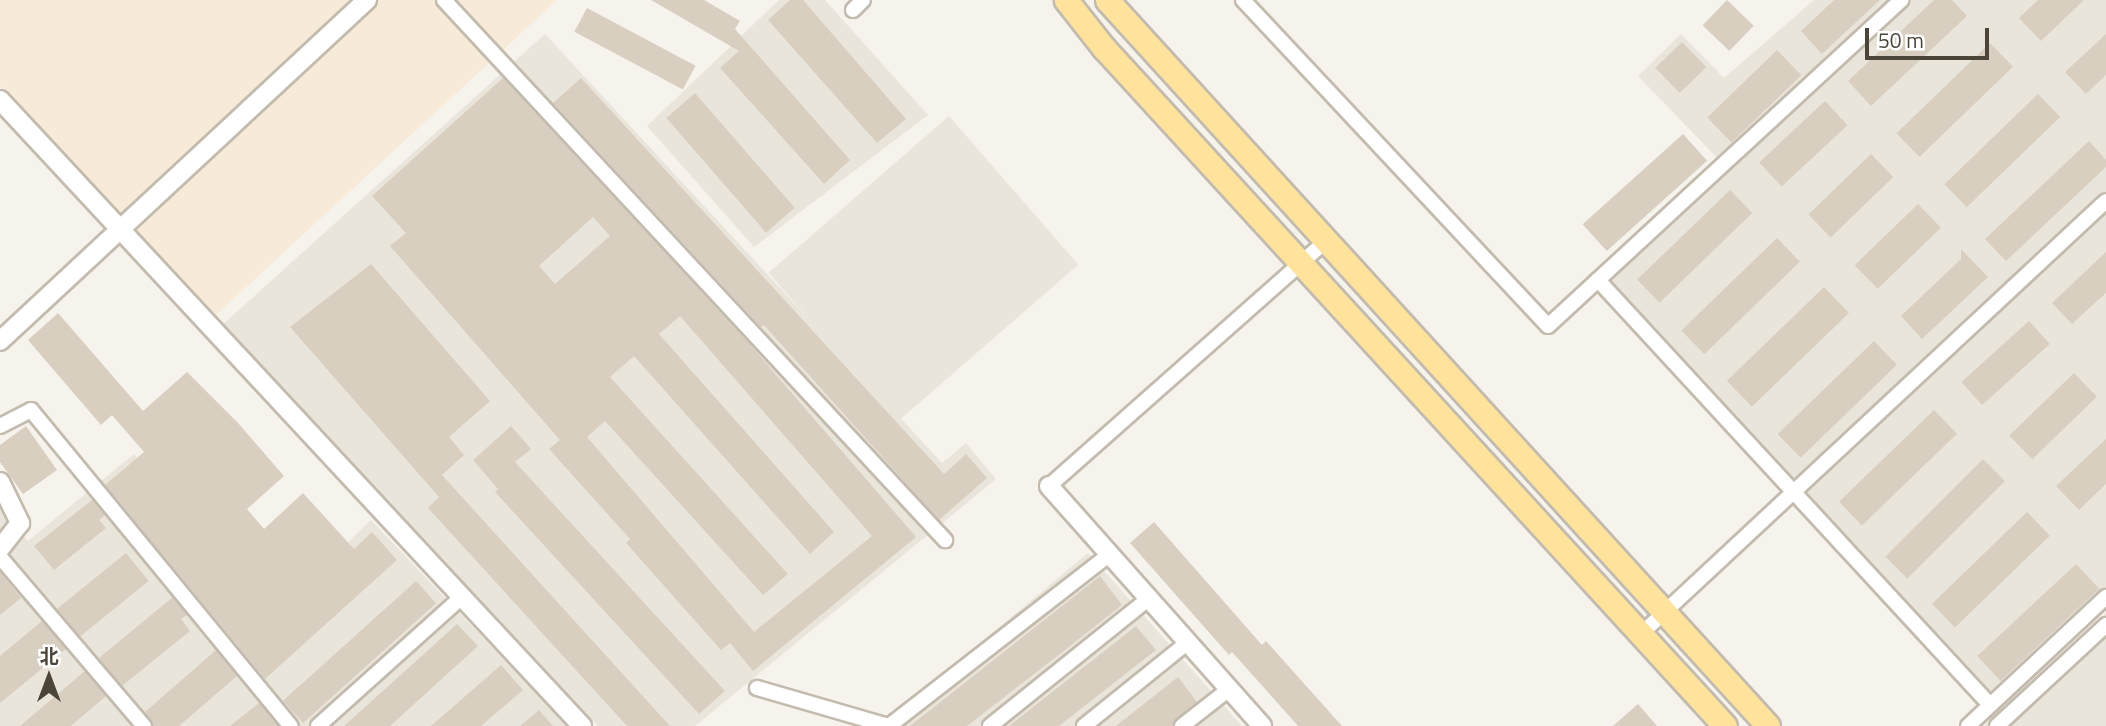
<!DOCTYPE html>
<meta charset="utf-8">
<style>
body{margin:0}
#map{position:relative;width:2106px;height:726px;overflow:hidden;background:#f6f3ec;font-family:"Titillium Web","Noto Sans SC",sans-serif}
div>[style]{position:absolute}
[style*='--x']{left:calc(var(--x)*1px);top:calc(var(--y)*1px);width:calc(var(--w)*1px);rotate:calc(var(--a)*1deg)}
.residential>*{inset:0;background:#eae5da;transform-origin:0 0}
.commercial>*{inset:0;background:#f7ead8}
.building>*{inset:0;background:#d8cfc1;transform-origin:0 0}
.roads{filter:drop-shadow(2px 0 #c2bbae) drop-shadow(-2px 0 #c2bbae) drop-shadow(0 2px #c2bbae) drop-shadow(0 -2px #c2bbae)}
.minor>*{height:14px;margin:-7px;padding:0 7px;transform-origin:7px;border-radius:7px;background:#fff}
.tertiary>*{height:18px;margin:-9px;padding:0 9px;transform-origin:9px;border-radius:9px;background:#fff}
.primary>*{height:23px;margin:-11.5px;padding:0 11.5px;transform-origin:11.5px;border-radius:11.5px;background:#ffe39c}
span{translate:-50% -50%;white-space:nowrap;text-align:center;line-height:1.15;-webkit-text-stroke:6px #fff;paint-order:stroke}
.north{position:absolute;left:14px;top:642px;width:70px;height:70px;-webkit-text-stroke:5px #fff;paint-order:stroke;rotate:0deg;font-size:19px;font-weight:700;line-height:28px;text-align:center;color:#4b4439}
.north::after{content:'';display:block;margin:auto;width:24px;height:32px;background:#4b4439;clip-path:polygon(50% 0,100% 100%,50% 72%,0 100%)}
.scale{position:absolute;left:1865px;top:28px;width:124px;height:32px;box-sizing:border-box;border:4px solid #4b4439;border-top:0;padding-left:9px;font-size:21px;line-height:24px;white-space:nowrap;color:#4b4439;-webkit-text-stroke:5px #fff;paint-order:stroke}
</style>
<div id="map">
<div class="residential">
<i style="clip-path:polygon(779px 0,825px 0,928px 115px,754px 247px,647px 126px)"></i>
<i style="clip-path:polygon(1814px 0,2106px 0,2106px 605px,1999px 703px,1604px 275px,1722px 163px,1638px 76px,1681px 34px,1724px 78px)"></i>
<i style="clip-path:polygon(545px 34px,942px 463px,966px 443px,996px 479px,695px 726px,598px 726px,221px 326px)"></i>
<i style="left:949px;top:116px;width:197px;height:239px;rotate:49deg"></i>
<i style="clip-path:polygon(134px 454px,272px 615px,371px 520px,567px 726px,0 726px,0 507px,28px 541px)"></i>
<i style="clip-path:polygon(1088px 553px,1242px 726px,881px 726px)"></i>
<i style="clip-path:polygon(2106px 613px,2106px 726px,1984px 726px)"></i>
</div>
<div class="commercial">
<i style="clip-path:polygon(0 0,557px 0,216px 315px,0 86px)"></i>
</div>
<div class="building">
<i style="clip-path:polygon(651px 0,704px 0,740px 21px,735px 29px,850px 160px,824px 184px,720px 68px,739px 51px)"></i>
<i style="clip-path:polygon(790px 0,803px 0,906px 119px,877px 143px,768px 20px)"></i>
<i style="left:1727px;top:0;width:37px;height:35px;rotate:44deg"></i>
<i style="clip-path:polygon(1834px 0,1880px 0,1822px 54px,1801px 31px)"></i>
<i style="clip-path:polygon(1934px 0,1952px 0,1967px 16px,1871px 106px,1848px 81px)"></i>
<i style="clip-path:polygon(2038px 0,2084px 0,2041px 41px,2019px 18px)"></i>
<i style="left:587px;top:8px;width:123px;height:27px;rotate:28deg"></i>
<i style="clip-path:polygon(2106px 34px,2106px 75px,2086px 94px,2065px 72px)"></i>
<i style="left:1682px;top:42px;width:35px;height:37px;rotate:46deg"></i>
<i style="left:1990px;top:43px;width:33px;height:130px;rotate:46deg"></i>
<i style="left:1777px;top:50px;width:35px;height:97px;rotate:46deg"></i>
<i style="clip-path:polygon(evenodd,503px 78px,746px 340px,916px 537px,753px 671px,730px 643px,721px 650px,626px 543px,630px 539px,549px 449px,560px 440px,390px 246px,406px 233px,372px 196px,503px 78px,593px 217px,610px 236px,555px 284px,539px 266px,593px 217px,503px 78px,680px 316px,872px 536px,754px 632px,587px 437px,605px 421px,763px 595px,788px 574px,610px 377px,634px 356px,810px 554px,834px 532px,659px 334px,680px 316px)"></i>
<i style="clip-path:polygon(581px 78px,944px 474px,966px 454px,987px 478px,939px 520px,764px 325px,761px 327px,553px 103px)"></i>
<i style="left:695px;top:93px;width:152px;height:38px;rotate:49deg"></i>
<i style="left:2038px;top:94px;width:32px;height:130px;rotate:46deg"></i>
<i style="left:1825px;top:101px;width:33px;height:90px;rotate:47deg"></i>
<i style="left:1683px;top:134px;width:36px;height:135px;rotate:48deg"></i>
<i style="clip-path:polygon(2089px 141px,2106px 160px,2106px 167px,2006px 261px,1985px 239px)"></i>
<i style="left:1871px;top:154px;width:32px;height:87px;rotate:46deg"></i>
<i style="left:1730px;top:190px;width:32px;height:129px;rotate:46deg"></i>
<i style="left:1918px;top:204px;width:33px;height:88px;rotate:46deg"></i>
<i style="left:1777px;top:238px;width:33px;height:133px;rotate:46deg"></i>
<i style="clip-path:polygon(1961px 249px,1988px 277px,1922px 339px,1901px 316px,1961px 259px)"></i>
<i style="clip-path:polygon(2106px 252px,2106px 293px,2072px 324px,2052px 303px)"></i>
<i style="clip-path:polygon(371px 264px,490px 401px,449px 437px,464px 455px,442px 475px,670px 726px,627px 726px,428px 508px,439px 497px,290px 327px)"></i>
<i style="left:1824px;top:287px;width:36px;height:135px;rotate:46deg"></i>
<i style="clip-path:polygon(58px 313px,143px 411px,187px 372px,238px 423px,284px 476px,247px 509px,264px 529px,303px 493px,354px 549px,372px 532px,397px 560px,265px 679px,105px 485px,144px 452px,112px 415px,101px 425px,28px 340px)"></i>
<i style="left:2029px;top:321px;width:31px;height:91px;rotate:48deg"></i>
<i style="left:1874px;top:341px;width:33px;height:134px;rotate:46deg"></i>
<i style="left:2074px;top:373px;width:33px;height:90px;rotate:46deg"></i>
<i style="left:1934px;top:410px;width:33px;height:132px;rotate:46deg"></i>
<i style="clip-path:polygon(26px 426px,57px 470px,23px 494px,0 462px,0 445px)"></i>
<i style="clip-path:polygon(511px 426px,531px 449px,515px 462px,725px 691px,699px 714px,495px 492px,498px 489px,473px 460px)"></i>
<i style="clip-path:polygon(2106px 439px,2106px 484px,2079px 510px,2056px 486px)"></i>
<i style="left:1983px;top:459px;width:31px;height:138px;rotate:45deg"></i>
<i style="clip-path:polygon(92px 500px,105px 515px,99px 520px,106px 528px,54px 570px,34px 546px)"></i>
<i style="left:2027px;top:512px;width:33px;height:132px;rotate:46deg"></i>
<i style="clip-path:polygon(1154px 522px,1262px 645px,1266px 641px,1342px 726px,1298px 726px,1232px 652px,1229px 655px,1130px 543px)"></i>
<i style="left:126px;top:553px;width:36px;height:89px;rotate:51deg"></i>
<i style="left:2076px;top:564px;width:34px;height:135px;rotate:47deg"></i>
<i style="clip-path:polygon(0 572px,21px 598px,0 615px)"></i>
<i style="clip-path:polygon(1100px 576px,1122px 605px,1056px 657px,967px 726px,910px 726px)"></i>
<i style="left:416px;top:581px;width:30px;height:179px;rotate:48deg"></i>
<i style="clip-path:polygon(173px 597px,187px 615px,181px 619px,190px 631px,122px 686px,99px 658px)"></i>
<i style="clip-path:polygon(42px 621px,66px 649px,0 703px,0 656px)"></i>
<i style="clip-path:polygon(457px 624px,478px 646px,390px 726px,344px 726px)"></i>
<i style="clip-path:polygon(1136px 626px,1156px 650px,1059px 726px,1009px 726px)"></i>
<i style="clip-path:polygon(216px 650px,237px 676px,179px 726px,153px 726px,145px 712px)"></i>
<i style="clip-path:polygon(501px 665px,523px 690px,481px 726px,431px 726px)"></i>
<i style="clip-path:polygon(85px 671px,106px 696px,71px 726px,20px 726px)"></i>
<i style="clip-path:polygon(1178px 677px,1197px 702px,1173px 726px,1116px 726px)"></i>
<i style="clip-path:polygon(259px 703px,279px 726px,230px 726px)"></i>
<i style="clip-path:polygon(1638px 704px,1657px 726px,1613px 726px)"></i>
<i style="clip-path:polygon(539px 710px,553px 726px,520px 726px)"></i>
</div>
<div class="roads">
<div class="minor">
<i style="--x:444;--y:0;--w:737;--a:47.15"></i>
<i style="--x:1243;--y:0;--w:446;--a:46.9"></i>
<i style="--x:1548;--y:326;--w:481;--a:-42.7"></i>
<i style="--x:853;--y:10;--w:14;--a:-45"></i>
<i style="--x:1598;--y:280;--w:578;--a:47.31"></i>
<i style="--x:0;--y:426;--w:35;--a:-27"></i>
<i style="--x:31;--y:410;--w:409;--a:50.6"></i>
<i style="--x:1049;--y:486;--w:368;--a:-41.5"></i>
<i style="--x:0;--y:557;--w:222;--a:49.6"></i>
<i style="--x:1641;--y:634;--w:635;--a:-42.96"></i>
<i style="--x:757;--y:688;--w:137;--a:16.1"></i>
<i style="--x:318;--y:726;--w:195;--a:-41.9"></i>
<i style="--x:889;--y:726;--w:280;--a:-37.9"></i>
<i style="--x:990;--y:726;--w:204;--a:-38.8"></i>
<i style="--x:1084;--y:726;--w:134;--a:-38.9"></i>
<i style="--x:1182;--y:726;--w:60;--a:-38.2"></i>
<i style="--x:1968;--y:726;--w:189;--a:-43.1"></i>
<i style="--x:1997;--y:726;--w:149;--a:-42.8"></i>
</div>
<div class="tertiary">
<i style="--x:0;--y:100;--w:855;--a:47.09"></i>
<i style="--x:0;--y:341;--w:501;--a:-42.9"></i>
<i style="--x:0;--y:482;--w:46;--a:64"></i>
<i style="--x:20;--y:523;--w:33;--a:128"></i>
<i style="--x:1049;--y:486;--w:321;--a:48.4"></i>
</div>
<div class="primary">
<i style="--x:1066;--y:0;--w:60;--a:51.8"></i>
<i style="--x:1103;--y:47;--w:921;--a:47.51"></i>
<i style="--x:1107;--y:0;--w:982;--a:47.68"></i>
</div>
</div>
<div class="north">北</div>
<div class="scale">50 m</div>
</div>
